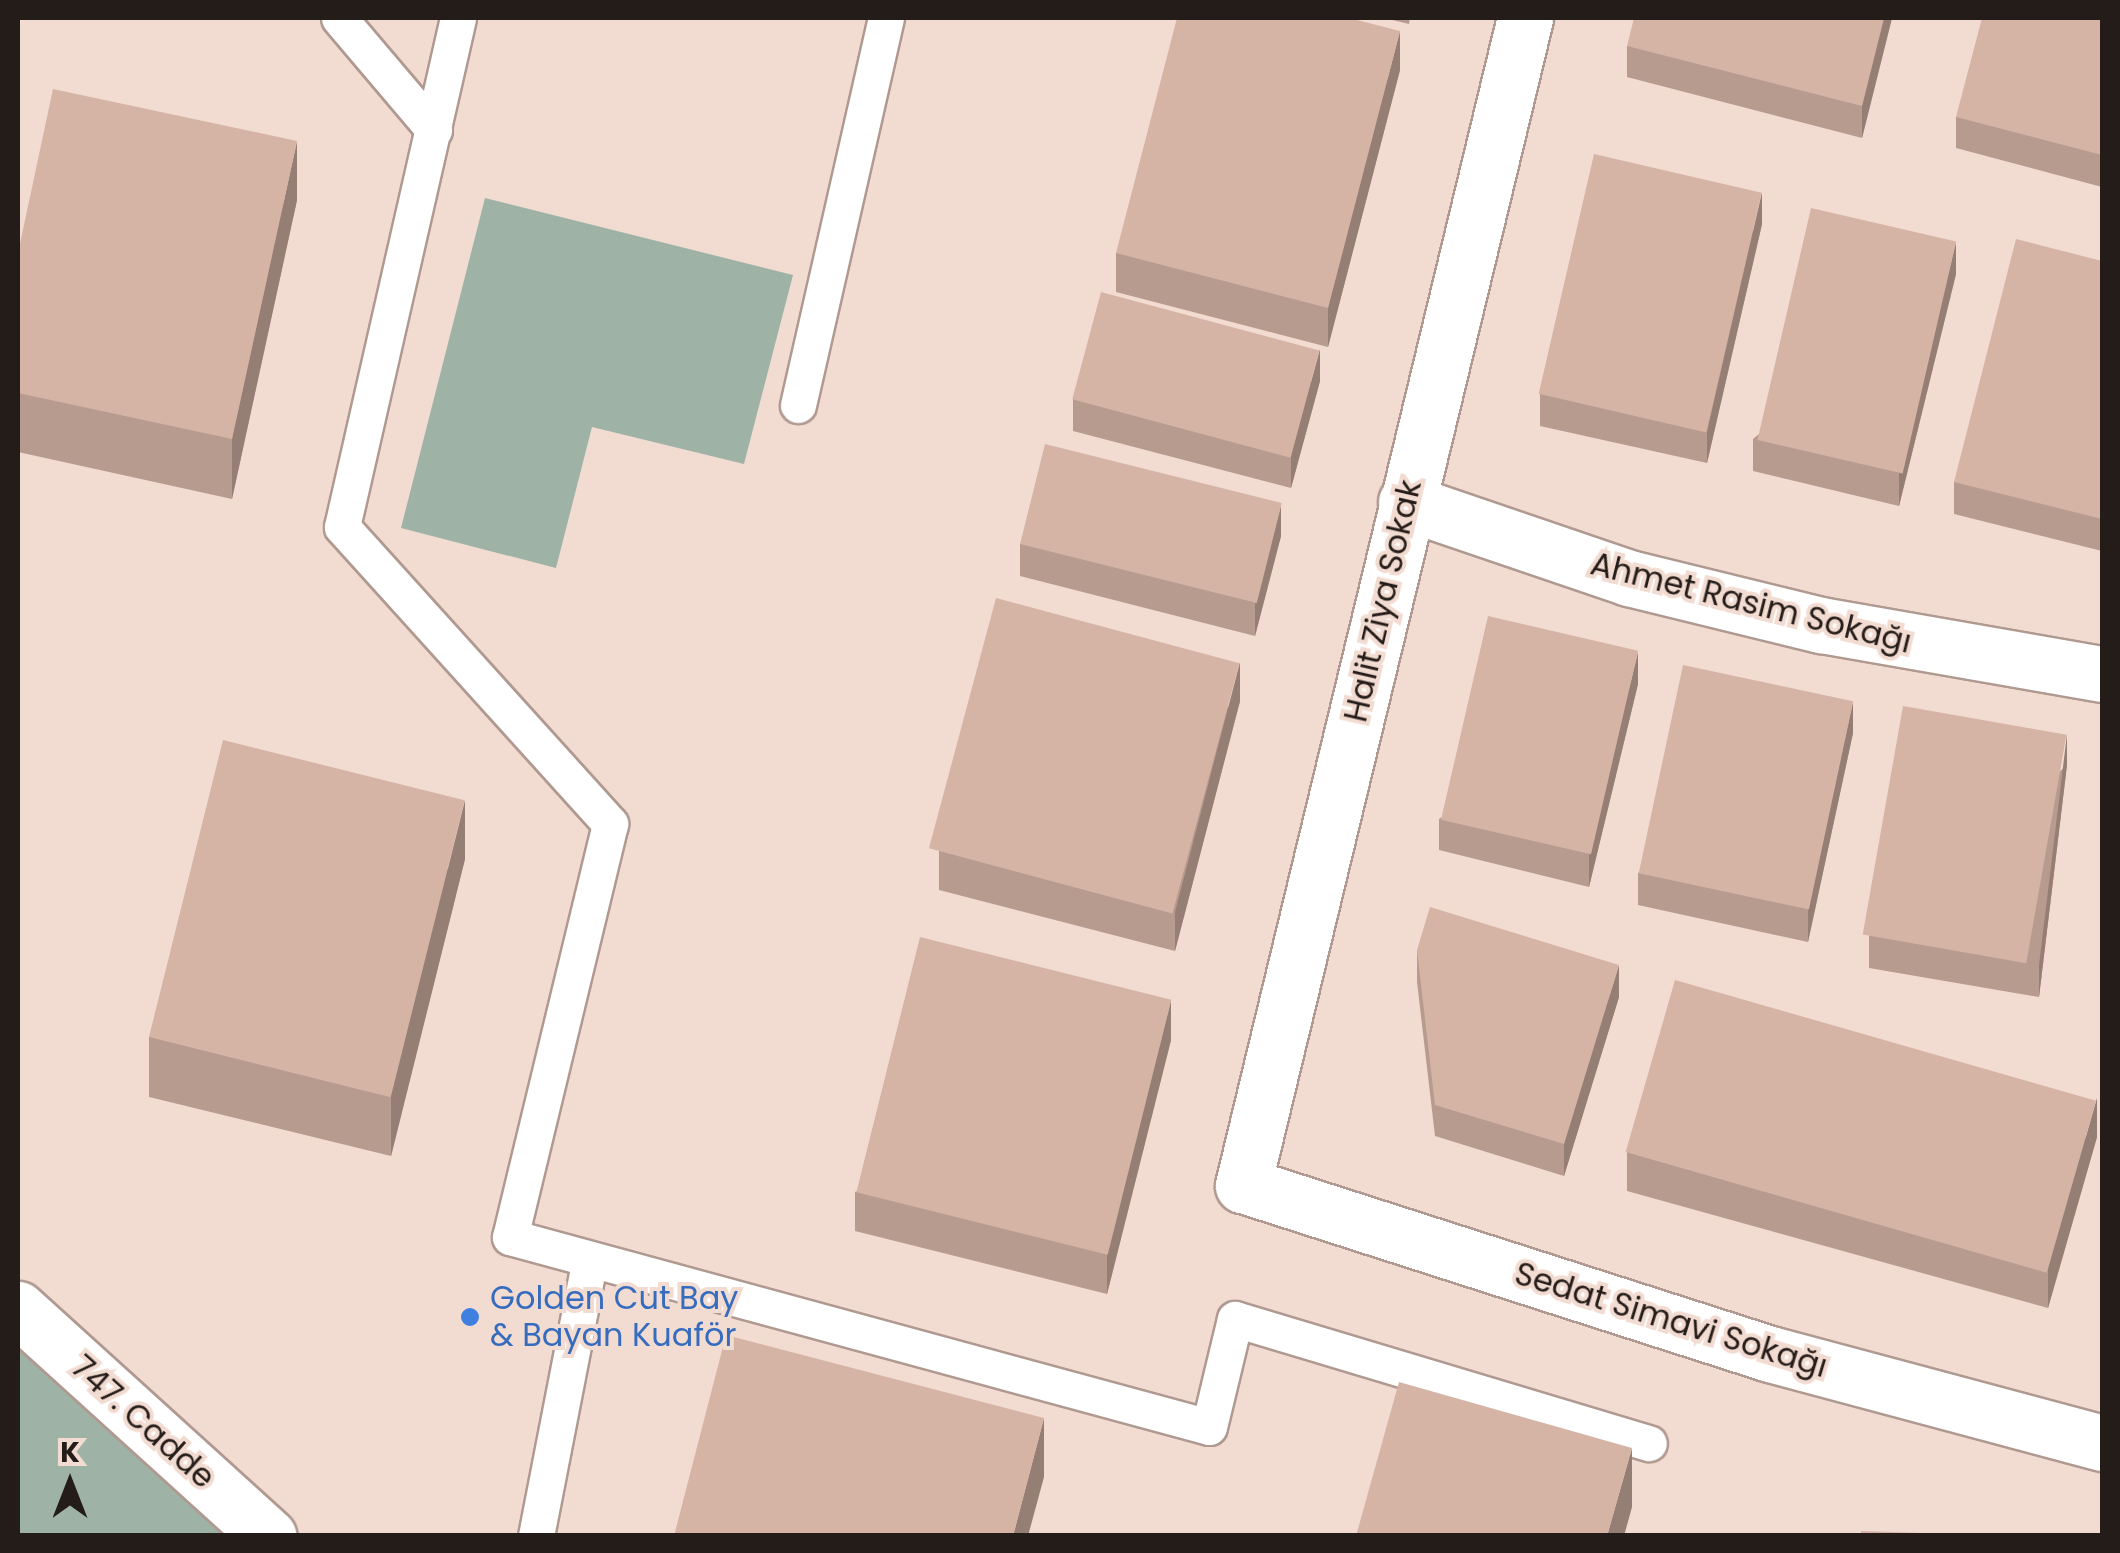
<!DOCTYPE html>
<meta charset="utf-8">
<style>
body{margin:0}
#map{position:relative;width:2120px;height:1553px;overflow:hidden;background:#f2dbd1;font-family:Poppins,sans-serif}
div>[style]{position:absolute}
[style*='--x']{left:calc(var(--x)*1px);top:calc(var(--y)*1px);width:calc(var(--w)*1px);rotate:calc(var(--a)*1deg)}
.green>*{inset:0;background:#9eb3a6}
.roads{filter:drop-shadow(2px 0 #af9990) drop-shadow(-2px 0 #af9990) drop-shadow(0 2px #af9990) drop-shadow(0 -2px #af9990)}
.service>*{height:35px;margin:-17.5px;padding:0 17.5px;transform-origin:17.5px;border-radius:17.5px;background:#fff}
.minor>*{height:55px;margin:-27.5px;padding:0 27.5px;transform-origin:27.5px;border-radius:27.5px;background:#fff}
.tertiary>*{height:55px;margin:-27.5px;padding:0 27.5px;transform-origin:27.5px;border-radius:27.5px;background:#fff}
.wall>*{inset:0;background:#b79b8f}
.shaded-wall>*{inset:0;background:#957e74}
.building>*{inset:0;background:#d5b4a6;transform-origin:0 0}
.dots>*{width:28px;height:28px;translate:-50% -50%;box-sizing:border-box;border:5px solid #f2dbd1;border-radius:50%}
span{translate:-50% -50%;white-space:nowrap;text-align:center;line-height:1.15;-webkit-text-stroke:8px #f2dbd1;paint-order:stroke}
.street-label{font-size:32px;color:#241c18}
.shop-label{font-size:32px;color:#366cbe}
.left{translate:0 -50%;text-align:left}
.frame{position:absolute;inset:0;border:20px solid #241c18;pointer-events:none}
.north{position:absolute;left:20px;top:1433px;width:100px;height:100px;-webkit-text-stroke:8px #f2dbd1;paint-order:stroke;rotate:0deg;font-size:28px;font-weight:700;line-height:40px;text-align:center;color:#241c18}
.north::after{content:'';display:block;margin:auto;width:35px;height:45px;background:#241c18;clip-path:polygon(50% 0,100% 100%,50% 72%,0 100%)}
</style>
<div id="map">
<div class="green">
<i style="clip-path:polygon(485px 198px,793px 275px,744px 464px,592px 427px,556px 568px,401px 528px)"></i>
<i style="clip-path:polygon(18px 1309px,268px 1535px,18px 1535px)"></i>
</div>
<div class="roads">
<div class="service">
<i style="--x:339;--y:18;--w:147;--a:49.7"></i>
<i style="--x:458;--y:18;--w:522;--a:102.84"></i>
<i style="--x:342;--y:527;--w:400;--a:47.9"></i>
<i style="--x:610;--y:824;--w:425;--a:103.6"></i>
<i style="--x:510;--y:1237;--w:724;--a:15.21"></i>
<i style="--x:1209;--y:1427;--w:111;--a:-76.5"></i>
<i style="--x:1235;--y:1319;--w:432;--a:16.7"></i>
<i style="--x:798;--y:405;--w:397;--a:-77.2"></i>
<i style="--x:536;--y:1536;--w:282;--a:-79"></i>
</div>
<div class="minor">
<i style="--x:1525;--y:18;--w:1201;--a:103.58"></i>
<i style="--x:1243;--y:1185;--w:553;--a:17.78"></i>
<i style="--x:1770;--y:1354;--w:344;--a:15"></i>
<i style="--x:1406;--y:502;--w:236;--a:18.8"></i>
<i style="--x:1629;--y:578;--w:198;--a:13.8"></i>
<i style="--x:1821;--y:625;--w:285;--a:9.9"></i>
</div>
<div class="tertiary">
<i style="--x:18;--y:1309;--w:338;--a:42.2"></i>
</div>
</div>
<div class="wall">
<i style="clip-path:polygon(1384px 18px,1410px 18px,1409px 24px)"></i>
<i style="clip-path:polygon(1892px 18px,1862px 138px,1627px 77px,1627px 46px)"></i>
<i style="clip-path:polygon(2102px 18px,2102px 187px,1956px 148px,1956px 117px)"></i>
<i style="clip-path:polygon(1400px 70px,1328px 347px,1116px 292px,1116px 253px)"></i>
<i style="clip-path:polygon(297px 200px,232px 499px,18px 452px,18px 253px)"></i>
<i style="clip-path:polygon(1762px 224px,1707px 463px,1540px 426px,1540px 394px)"></i>
<i style="clip-path:polygon(2102px 261px,2102px 551px,1954px 514px,1954px 482px)"></i>
<i style="clip-path:polygon(1956px 274px,1899px 506px,1753px 471px,1753px 439px)"></i>
<i style="clip-path:polygon(1320px 381px,1291px 488px,1073px 431px,1073px 399px)"></i>
<i style="clip-path:polygon(1281px 536px,1255px 636px,1020px 576px,1020px 544px)"></i>
<i style="clip-path:polygon(1638px 684px,1589px 887px,1439px 850px,1439px 819px)"></i>
<i style="clip-path:polygon(1240px 701px,1175px 951px,939px 890px,939px 851px)"></i>
<i style="clip-path:polygon(1853px 733px,1808px 942px,1638px 905px,1638px 873px)"></i>
<i style="clip-path:polygon(2067px 765px,2039px 997px,1869px 968px,1869px 936px)"></i>
<i style="clip-path:polygon(465px 859px,391px 1156px,149px 1097px,149px 1037px)"></i>
<i style="clip-path:polygon(1417px 950px,1619px 997px,1564px 1176px,1435px 1136px,1417px 982px)"></i>
<i style="clip-path:polygon(1171px 1040px,1107px 1294px,855px 1231px,855px 1192px)"></i>
<i style="clip-path:polygon(2097px 1137px,2048px 1308px,1627px 1191px,1627px 1152px)"></i>
</div>
<div class="shaded-wall">
<i style="clip-path:polygon(1884px 18px,1892px 18px,1862px 138px,1862px 106px)"></i>
<i style="clip-path:polygon(1400px 31px,1400px 70px,1328px 347px,1328px 308px)"></i>
<i style="clip-path:polygon(297px 141px,297px 200px,232px 499px,232px 439px)"></i>
<i style="clip-path:polygon(1762px 192px,1762px 224px,1707px 463px,1707px 432px)"></i>
<i style="clip-path:polygon(1956px 242px,1956px 274px,1899px 506px,1899px 475px)"></i>
<i style="clip-path:polygon(1320px 349px,1320px 381px,1291px 488px,1291px 456px)"></i>
<i style="clip-path:polygon(1281px 505px,1281px 536px,1255px 636px,1255px 605px)"></i>
<i style="clip-path:polygon(1638px 652px,1638px 684px,1589px 887px,1589px 855px)"></i>
<i style="clip-path:polygon(1240px 662px,1240px 701px,1175px 951px,1175px 912px)"></i>
<i style="clip-path:polygon(1853px 701px,1853px 733px,1808px 942px,1808px 910px)"></i>
<i style="clip-path:polygon(2067px 734px,2067px 765px,2039px 997px,2039px 965px)"></i>
<i style="clip-path:polygon(465px 800px,465px 859px,391px 1156px,391px 1096px)"></i>
<i style="clip-path:polygon(1619px 965px,1619px 997px,1564px 1176px,1564px 1144px)"></i>
<i style="clip-path:polygon(1171px 1000px,1171px 1040px,1107px 1294px,1107px 1255px)"></i>
<i style="clip-path:polygon(2097px 1098px,2097px 1137px,2048px 1308px,2048px 1269px)"></i>
<i style="clip-path:polygon(1044px 1418px,1044px 1477px,1028px 1536px,1013px 1536px)"></i>
<i style="clip-path:polygon(1632px 1448px,1632px 1507px,1624px 1536px,1607px 1536px)"></i>
</div>
<div class="building">
<i style="clip-path:polygon(1177px 18px,1349px 18px,1400px 31px,1328px 308px,1116px 253px)"></i>
<i style="clip-path:polygon(1634px 18px,1884px 18px,1862px 106px,1627px 46px)"></i>
<i style="clip-path:polygon(1982px 18px,2102px 18px,2102px 155px,1956px 117px)"></i>
<i style="clip-path:polygon(53px 89px,297px 141px,232px 439px,18px 393px,18px 253px)"></i>
<i style="left:1594px;top:154px;width:172px;height:246px;rotate:13deg"></i>
<i style="left:1811px;top:208px;width:149px;height:238px;rotate:13deg"></i>
<i style="clip-path:polygon(2016px 239px,2102px 261px,2102px 519px,1954px 482px)"></i>
<i style="left:1101px;top:292px;width:226px;height:111px;rotate:15deg"></i>
<i style="left:1045px;top:444px;width:244px;height:103px;rotate:14deg"></i>
<i style="left:996px;top:598px;width:252px;height:259px;rotate:15deg"></i>
<i style="left:1488px;top:616px;width:154px;height:209px;rotate:13deg"></i>
<i style="left:1683px;top:665px;width:174px;height:213px;rotate:12deg"></i>
<i style="left:1903px;top:706px;width:166px;height:232px;rotate:10deg"></i>
<i style="left:223px;top:740px;width:249px;height:306px;rotate:14deg"></i>
<i style="clip-path:polygon(1430px 907px,1619px 965px,1564px 1144px,1435px 1105px,1417px 950px)"></i>
<i style="left:920px;top:937px;width:259px;height:263px;rotate:14deg"></i>
<i style="left:1675px;top:980px;width:438px;height:179px;rotate:16deg"></i>
<i style="clip-path:polygon(726px 1335px,1044px 1418px,1013px 1536px,674px 1536px)"></i>
<i style="clip-path:polygon(1399px 1382px,1632px 1448px,1607px 1536px,1356px 1536px)"></i>
<i style="clip-path:polygon(1861px 1531px,1953px 1534px,1953px 1536px,1861px 1536px)"></i>
</div>
<div class="dots">
<i style="left:470px;top:1317px;background:#3f7fe0"></i>
</div>
<div class="street-label">
<span style="left:1383px;top:601px;rotate:-77deg">Halit Ziya Sokak</span>
<span style="left:1751px;top:603px;rotate:14deg">Ahmet Rasim Sokağı</span>
<span style="left:1671px;top:1320px;rotate:17deg">Sedat Simavi Sokağı</span>
<span style="left:143px;top:1422px;rotate:42deg">747. Cadde</span>
</div>
<div class="shop-label">
<span class="left" style="left:490px;top:1317px">Golden Cut Bay<br>&amp; Bayan Kuaför</span>
</div>
<div class="frame"></div>
<div class="north">K</div>
</div>
